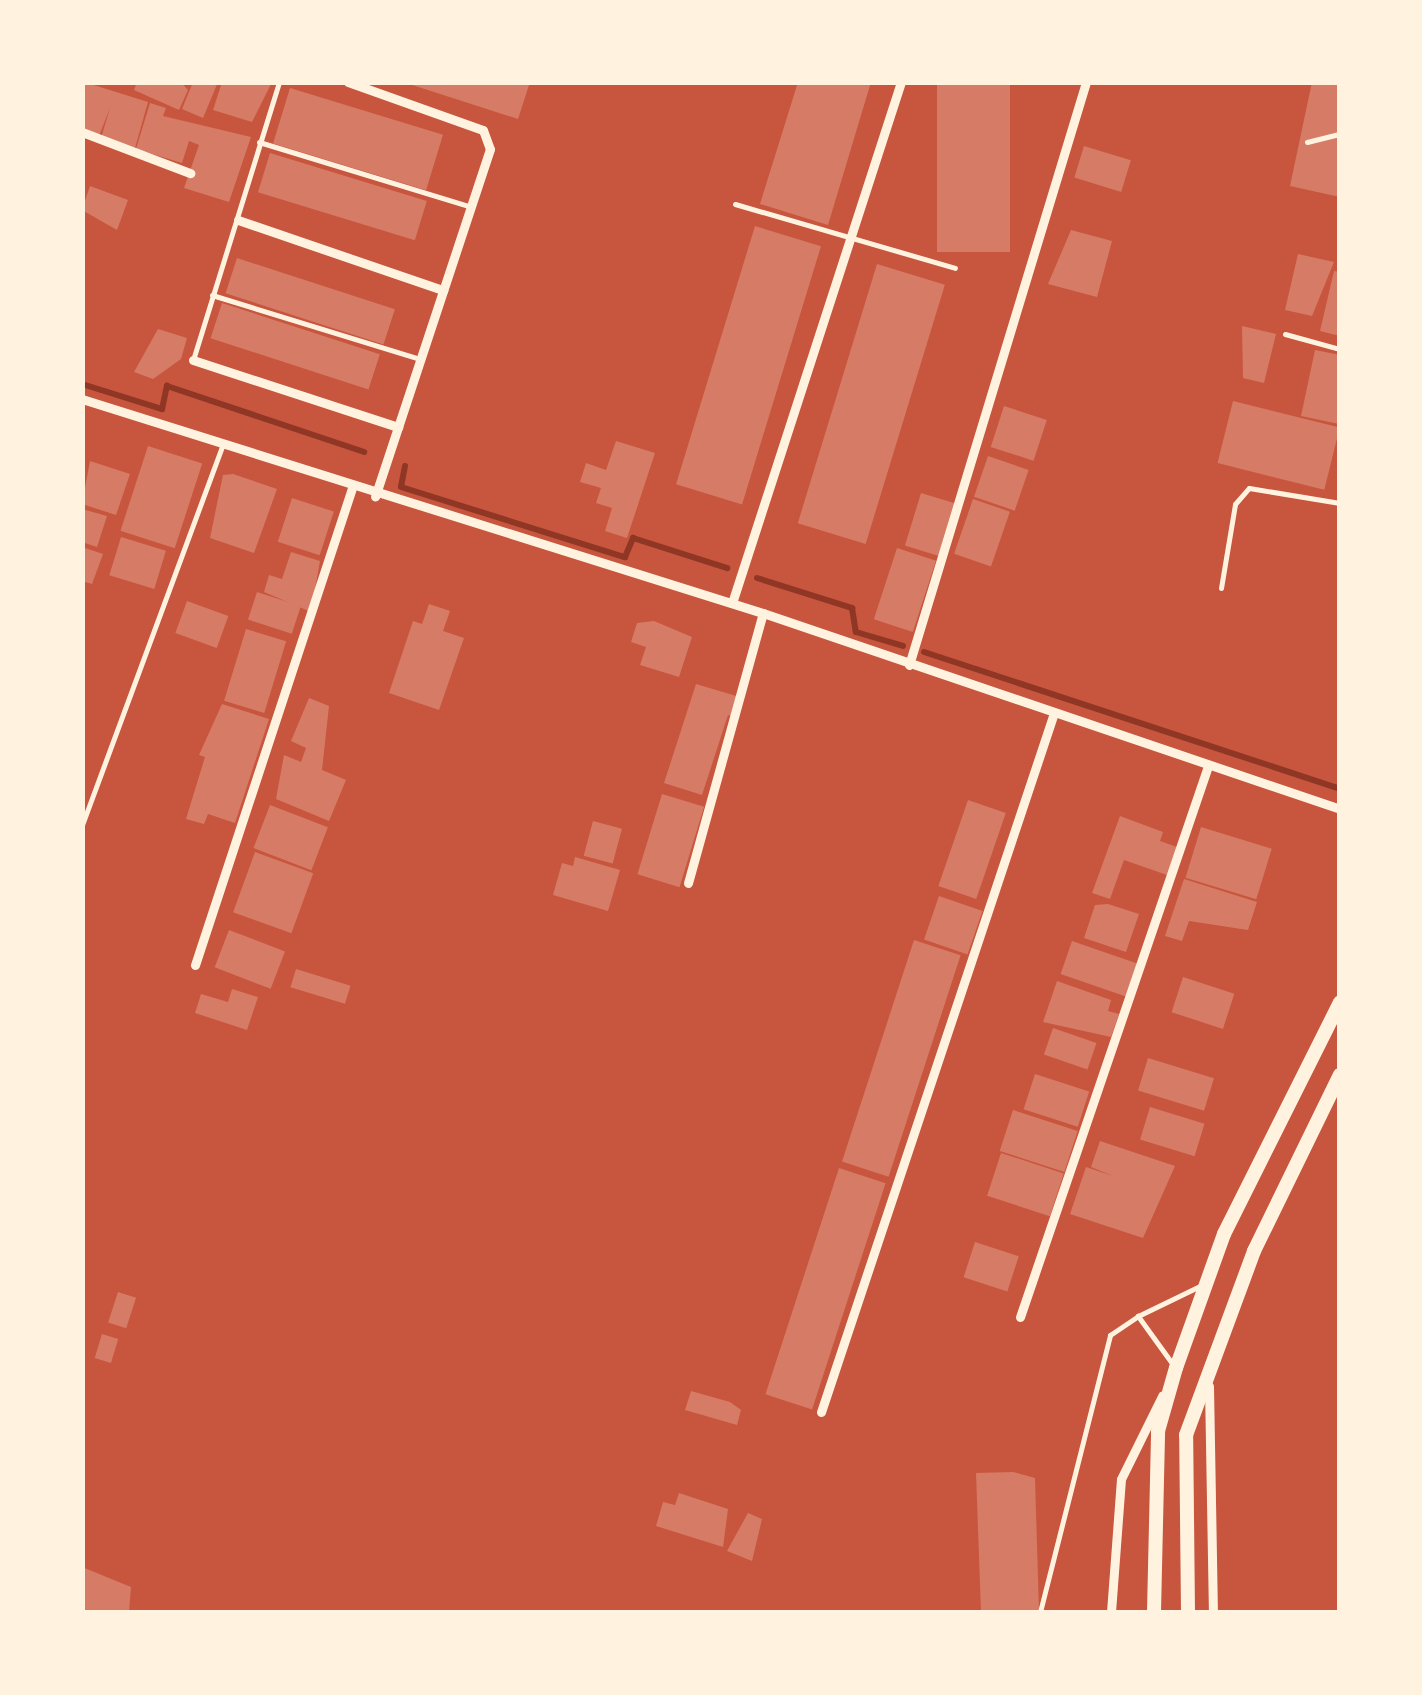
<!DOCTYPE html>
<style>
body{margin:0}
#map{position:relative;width:1422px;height:1695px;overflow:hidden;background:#c8553d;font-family:"Open Sans",sans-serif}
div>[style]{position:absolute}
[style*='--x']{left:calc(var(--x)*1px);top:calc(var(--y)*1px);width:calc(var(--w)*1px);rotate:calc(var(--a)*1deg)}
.stream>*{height:6px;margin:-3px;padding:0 3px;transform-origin:3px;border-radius:3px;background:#8f3625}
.building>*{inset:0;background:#d67c66;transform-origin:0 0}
.service>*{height:5px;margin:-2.5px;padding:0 2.5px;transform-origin:2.5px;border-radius:2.5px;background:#fff3e0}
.minor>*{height:9px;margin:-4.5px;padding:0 4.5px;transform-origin:4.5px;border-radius:4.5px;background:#fff3e0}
.primary>*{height:14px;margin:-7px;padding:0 7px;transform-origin:7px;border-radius:7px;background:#fff3e0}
span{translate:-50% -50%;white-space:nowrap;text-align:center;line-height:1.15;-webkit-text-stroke:8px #fff3e0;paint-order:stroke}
.frame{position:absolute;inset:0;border:85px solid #fff3e0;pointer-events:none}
</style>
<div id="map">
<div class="stream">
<i style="--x:82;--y:384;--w:84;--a:17.4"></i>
<i style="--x:162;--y:409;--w:24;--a:-78"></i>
<i style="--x:167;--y:386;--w:208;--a:18.5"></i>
<i style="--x:405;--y:466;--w:21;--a:101"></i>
<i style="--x:401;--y:487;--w:235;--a:17.4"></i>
<i style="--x:625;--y:557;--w:21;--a:-67"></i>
<i style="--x:633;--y:538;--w:99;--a:17.7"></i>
<i style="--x:757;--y:578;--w:100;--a:17.5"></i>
<i style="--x:852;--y:608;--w:24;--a:81"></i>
<i style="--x:856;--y:632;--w:49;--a:16.6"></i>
<i style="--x:924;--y:652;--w:438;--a:18.2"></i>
</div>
<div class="building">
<i style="clip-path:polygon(84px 82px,148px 102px,135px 148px,101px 138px,110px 108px,99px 136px,82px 131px)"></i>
<i style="clip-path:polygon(137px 82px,181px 82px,188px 90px,179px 110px,134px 90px)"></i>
<i style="clip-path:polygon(193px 82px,218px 82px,203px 118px,182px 109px)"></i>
<i style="clip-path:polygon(222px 82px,272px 82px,252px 122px,213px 110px)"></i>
<i style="clip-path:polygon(403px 82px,530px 82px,518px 119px)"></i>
<i style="clip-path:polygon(798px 82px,871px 82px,828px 225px,760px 204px)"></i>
<i style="left:937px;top:82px;width:73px;height:170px"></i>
<i style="clip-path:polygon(1312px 82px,1340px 82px,1340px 197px,1290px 186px)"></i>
<i style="left:290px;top:88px;width:160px;height:58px;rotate:17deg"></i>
<i style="clip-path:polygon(150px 103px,166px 108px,163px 116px,251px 137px,229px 202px,184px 188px,199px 145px,189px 141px,182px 163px,136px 149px)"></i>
<i style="left:1084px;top:146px;width:49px;height:33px;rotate:17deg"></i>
<i style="left:270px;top:153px;width:164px;height:41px;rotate:17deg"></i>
<i style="clip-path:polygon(90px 186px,128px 200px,117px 230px,82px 210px)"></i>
<i style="left:755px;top:226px;width:69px;height:270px;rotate:17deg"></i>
<i style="clip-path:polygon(1071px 230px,1112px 241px,1097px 297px,1048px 284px)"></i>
<i style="clip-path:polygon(1298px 254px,1334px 262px,1312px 316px,1285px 310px)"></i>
<i style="left:237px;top:258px;width:166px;height:37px;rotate:18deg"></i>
<i style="left:877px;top:264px;width:71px;height:271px;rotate:17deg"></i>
<i style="clip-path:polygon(1334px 271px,1340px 272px,1340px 336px,1320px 331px)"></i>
<i style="left:222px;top:303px;width:166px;height:37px;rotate:18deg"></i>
<i style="clip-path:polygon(1242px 326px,1276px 334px,1264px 383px,1243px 378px)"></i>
<i style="clip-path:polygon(158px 329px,187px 338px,181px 359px,153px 379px,134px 372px)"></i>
<i style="clip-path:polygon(1315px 350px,1340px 355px,1339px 424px,1301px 416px)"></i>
<i style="left:1233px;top:401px;width:110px;height:64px;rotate:14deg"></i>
<i style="left:1004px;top:406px;width:45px;height:43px;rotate:18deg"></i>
<i style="clip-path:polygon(616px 441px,655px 453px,627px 538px,605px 531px,612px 508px,596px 503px,601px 488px,580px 482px,586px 463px,606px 470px)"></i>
<i style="left:148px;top:446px;width:57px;height:89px;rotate:18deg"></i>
<i style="left:988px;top:456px;width:43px;height:43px;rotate:19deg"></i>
<i style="clip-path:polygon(90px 461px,130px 474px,116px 515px,82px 504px)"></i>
<i style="clip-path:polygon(233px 474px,277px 489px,254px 553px,210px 538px,223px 475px)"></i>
<i style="left:921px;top:493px;width:37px;height:55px;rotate:17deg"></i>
<i style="left:292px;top:498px;width:44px;height:46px;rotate:18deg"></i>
<i style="left:973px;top:499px;width:39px;height:58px;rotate:19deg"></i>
<i style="clip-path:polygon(82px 509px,107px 516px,97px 547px,82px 542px)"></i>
<i style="left:121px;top:537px;width:47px;height:40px;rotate:17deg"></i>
<i style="clip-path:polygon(82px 547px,103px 554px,92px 584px,82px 581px)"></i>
<i style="left:897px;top:548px;width:41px;height:75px;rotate:18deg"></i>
<i style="clip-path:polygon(291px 552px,320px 561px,311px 612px,264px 592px,269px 575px,282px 579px)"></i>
<i style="left:257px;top:592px;width:46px;height:29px;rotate:18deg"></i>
<i style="left:187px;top:601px;width:44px;height:34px;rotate:20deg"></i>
<i style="clip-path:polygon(429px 604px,450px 611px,443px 631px,464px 638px,439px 710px,389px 693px,413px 621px,422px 624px)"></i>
<i style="clip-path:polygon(654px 621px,692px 637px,679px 677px,640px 665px,646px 647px,631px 642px,637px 623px)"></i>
<i style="left:246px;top:629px;width:42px;height:75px;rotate:17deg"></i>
<i style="clip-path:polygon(696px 684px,743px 698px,737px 718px,728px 715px,702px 795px,664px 783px)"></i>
<i style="clip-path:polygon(309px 698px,329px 706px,322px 770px,346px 780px,329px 821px,276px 799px,284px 755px,301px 762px,306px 748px,291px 741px)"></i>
<i style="clip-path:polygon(222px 704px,269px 719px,235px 823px,208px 814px,204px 824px,186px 819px,205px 757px,199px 755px)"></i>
<i style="left:662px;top:794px;width:44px;height:84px;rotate:17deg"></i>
<i style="left:968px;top:800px;width:40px;height:91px;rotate:19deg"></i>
<i style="left:270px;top:805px;width:62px;height:46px;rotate:21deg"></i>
<i style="clip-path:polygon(1120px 816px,1163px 832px,1160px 841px,1177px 847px,1167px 875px,1124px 860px,1110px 899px,1092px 893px)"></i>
<i style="left:593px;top:821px;width:30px;height:36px;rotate:15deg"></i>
<i style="left:1201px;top:827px;width:74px;height:53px;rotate:17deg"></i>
<i style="left:255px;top:852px;width:62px;height:64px;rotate:20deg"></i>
<i style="clip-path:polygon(575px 857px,620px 870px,608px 911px,553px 895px,562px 863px,573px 866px)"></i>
<i style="clip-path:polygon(1184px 879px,1257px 902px,1248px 930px,1189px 921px,1182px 941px,1165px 936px)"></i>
<i style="left:939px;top:896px;width:46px;height:46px;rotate:19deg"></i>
<i style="clip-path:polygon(1108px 904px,1139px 914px,1126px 952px,1084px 938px,1095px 905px)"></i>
<i style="left:229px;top:930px;width:60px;height:40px;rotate:21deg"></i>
<i style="left:914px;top:940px;width:49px;height:233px;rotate:18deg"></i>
<i style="left:1072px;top:941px;width:69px;height:35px;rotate:19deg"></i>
<i style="left:296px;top:969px;width:57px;height:19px;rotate:17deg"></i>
<i style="left:1183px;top:977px;width:54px;height:37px;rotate:18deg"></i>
<i style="clip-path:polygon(1057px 981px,1111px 1000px,1108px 1011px,1119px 1014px,1111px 1037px,1043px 1022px)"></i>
<i style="clip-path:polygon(232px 989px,258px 997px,247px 1030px,195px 1013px,201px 994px,228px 1002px)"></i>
<i style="left:1053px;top:1028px;width:46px;height:28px;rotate:19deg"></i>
<i style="left:1148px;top:1058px;width:69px;height:34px;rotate:17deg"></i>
<i style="left:1035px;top:1074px;width:57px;height:37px;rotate:18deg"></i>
<i style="left:1150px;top:1107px;width:57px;height:34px;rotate:17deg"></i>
<i style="left:1013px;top:1110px;width:68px;height:43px;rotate:18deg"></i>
<i style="clip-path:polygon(1100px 1141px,1175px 1166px,1143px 1238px,1070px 1214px,1086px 1167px,1113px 1176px,1091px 1167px)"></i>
<i style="left:1001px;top:1153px;width:66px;height:45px;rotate:18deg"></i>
<i style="left:839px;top:1168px;width:49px;height:238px;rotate:18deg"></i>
<i style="left:975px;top:1242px;width:46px;height:37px;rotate:18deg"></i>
<i style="left:118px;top:1292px;width:19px;height:32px;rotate:18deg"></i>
<i style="left:102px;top:1334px;width:17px;height:25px;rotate:17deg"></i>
<i style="clip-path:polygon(691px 1391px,730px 1402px,741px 1410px,737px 1425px,685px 1410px)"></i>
<i style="clip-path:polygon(1013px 1472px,1035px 1478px,1039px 1612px,981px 1612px,976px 1473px)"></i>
<i style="clip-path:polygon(679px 1493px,728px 1509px,723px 1547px,656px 1526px,663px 1502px,675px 1505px)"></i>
<i style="clip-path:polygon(748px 1513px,762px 1519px,752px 1561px,727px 1551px)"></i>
<i style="clip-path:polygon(82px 1567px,131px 1587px,129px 1612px,82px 1612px)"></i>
</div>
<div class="service">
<i style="--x:259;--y:142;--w:222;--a:17"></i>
<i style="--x:1307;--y:142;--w:34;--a:-14"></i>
<i style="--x:735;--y:204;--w:229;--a:16.2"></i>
<i style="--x:212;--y:295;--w:218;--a:17.1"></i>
<i style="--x:1285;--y:334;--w:57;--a:15.3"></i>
<i style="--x:193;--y:360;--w:291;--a:-72.8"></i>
<i style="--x:1221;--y:588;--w:85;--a:-80.5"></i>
<i style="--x:1235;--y:504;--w:21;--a:-49"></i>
<i style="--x:1249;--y:488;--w:92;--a:9.4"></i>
<i style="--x:82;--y:825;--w:406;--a:-69.7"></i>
<i style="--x:1174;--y:1366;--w:62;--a:-125.8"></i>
<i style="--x:1138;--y:1316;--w:71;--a:-25.8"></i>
<i style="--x:1040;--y:1612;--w:286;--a:-75.8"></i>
<i style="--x:1110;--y:1335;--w:34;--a:-34"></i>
</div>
<div class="minor">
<i style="--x:348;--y:82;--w:143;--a:19.6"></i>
<i style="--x:483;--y:130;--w:20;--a:70"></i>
<i style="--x:490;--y:149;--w:366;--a:108.3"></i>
<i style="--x:82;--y:132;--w:116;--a:20.8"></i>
<i style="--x:238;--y:220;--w:217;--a:18.9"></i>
<i style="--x:193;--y:360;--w:216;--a:18.1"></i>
<i style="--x:82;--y:399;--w:714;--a:17.45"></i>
<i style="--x:763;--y:613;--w:609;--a:18.76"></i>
<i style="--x:732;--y:603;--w:548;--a:-72.03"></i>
<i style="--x:909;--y:665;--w:609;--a:-73.11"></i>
<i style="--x:688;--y:883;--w:280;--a:-74.5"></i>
<i style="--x:195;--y:965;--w:502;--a:-71.78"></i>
<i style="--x:1020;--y:1317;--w:579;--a:-71.16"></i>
<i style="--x:1209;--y:1386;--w:226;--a:89"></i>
<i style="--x:821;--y:1412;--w:734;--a:-71.57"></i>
<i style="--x:1111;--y:1612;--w:133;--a:-85.7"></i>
<i style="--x:1121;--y:1479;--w:93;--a:-63.7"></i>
</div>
<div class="primary">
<i style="--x:1154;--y:1612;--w:181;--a:-88.7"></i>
<i style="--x:1158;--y:1431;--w:66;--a:-74.1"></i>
<i style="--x:1176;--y:1368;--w:142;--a:-70.3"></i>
<i style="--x:1224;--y:1234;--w:259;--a:-63.4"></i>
<i style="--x:1188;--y:1612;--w:177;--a:-90.6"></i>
<i style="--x:1186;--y:1435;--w:196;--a:-69.7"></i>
<i style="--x:1254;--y:1251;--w:196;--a:-64"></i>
</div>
<div class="frame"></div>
</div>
